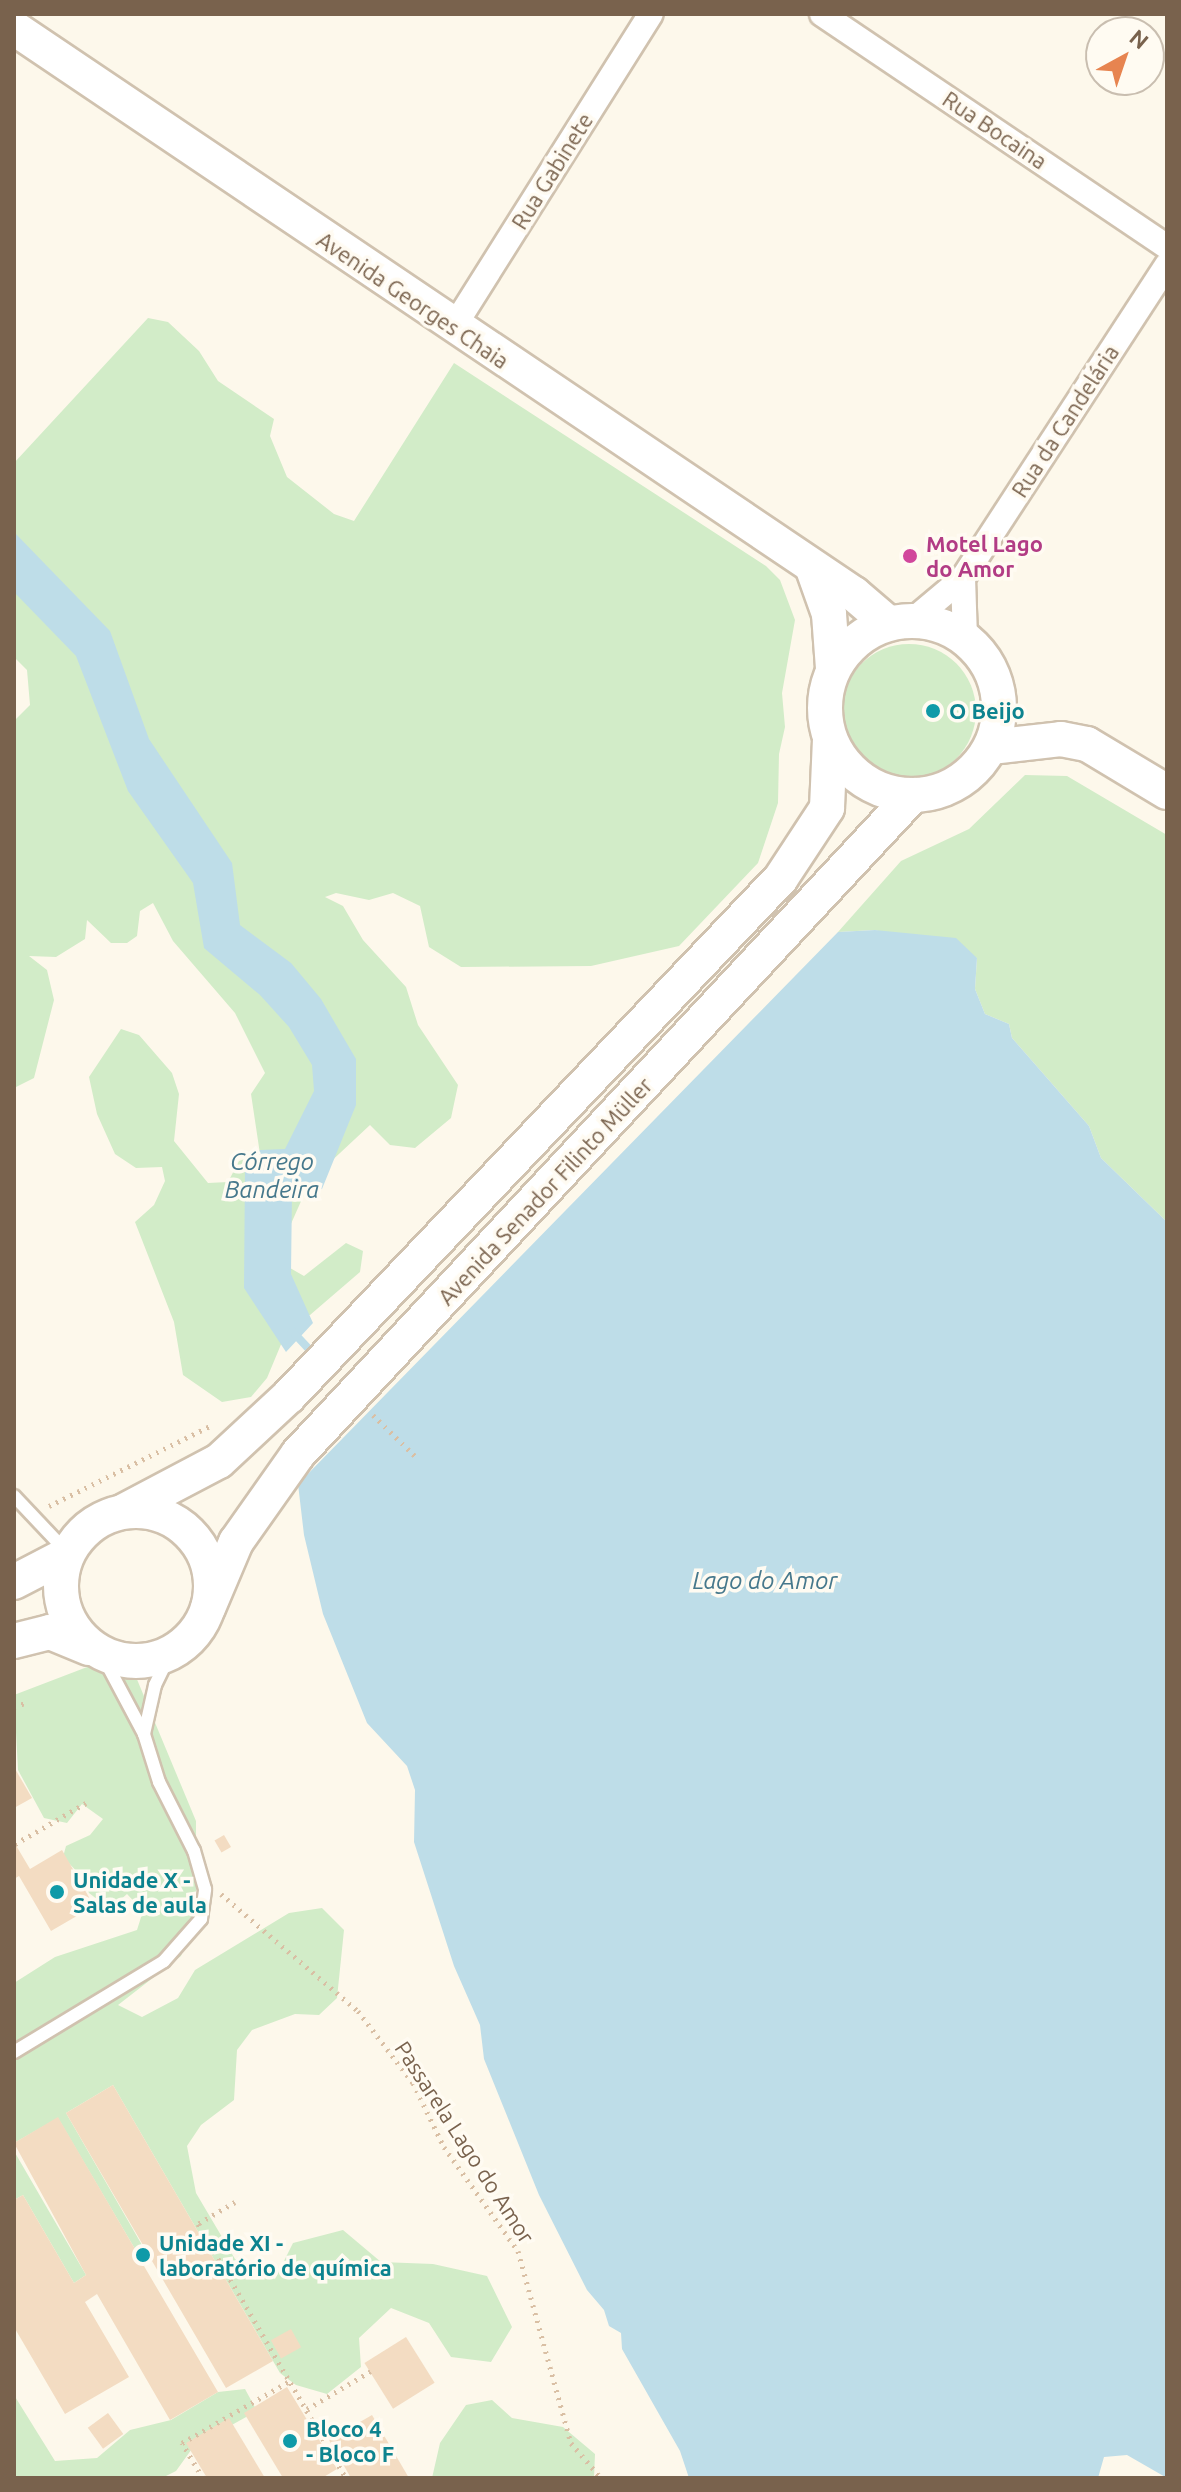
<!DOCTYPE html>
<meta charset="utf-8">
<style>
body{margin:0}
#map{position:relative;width:1181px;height:2492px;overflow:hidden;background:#fdf8eb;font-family:Ubuntu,sans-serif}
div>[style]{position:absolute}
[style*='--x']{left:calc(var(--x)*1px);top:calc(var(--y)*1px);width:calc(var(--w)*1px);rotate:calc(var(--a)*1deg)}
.green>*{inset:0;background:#d2ecc8}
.round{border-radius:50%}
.water>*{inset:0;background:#bedde8}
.stream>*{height:8px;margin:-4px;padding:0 4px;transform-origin:4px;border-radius:4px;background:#bedde8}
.building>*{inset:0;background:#f3dcc2;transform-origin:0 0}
.path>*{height:5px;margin-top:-2.5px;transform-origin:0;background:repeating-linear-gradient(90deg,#d9bfa4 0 2px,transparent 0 8px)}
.roads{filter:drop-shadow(2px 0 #d0c2af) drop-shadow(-2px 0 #d0c2af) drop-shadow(0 2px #d0c2af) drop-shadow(0 -2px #d0c2af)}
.lane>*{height:12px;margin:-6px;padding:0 6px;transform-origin:6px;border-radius:6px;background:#fff}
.street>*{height:24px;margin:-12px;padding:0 12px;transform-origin:12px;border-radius:12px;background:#fff}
.secondary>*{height:34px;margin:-17px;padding:0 17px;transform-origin:17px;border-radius:17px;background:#fff}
.secondary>.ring{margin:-17px;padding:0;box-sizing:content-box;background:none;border:34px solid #fff;border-radius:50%}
.dots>*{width:22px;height:22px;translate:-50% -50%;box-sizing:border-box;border:4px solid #fffbf2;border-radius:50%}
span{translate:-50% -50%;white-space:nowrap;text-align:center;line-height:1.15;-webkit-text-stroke:7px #fffbf2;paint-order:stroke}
.street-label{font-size:22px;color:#79624d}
.hotel-label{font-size:22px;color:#b23c85;font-weight:700}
.left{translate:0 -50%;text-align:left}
.culture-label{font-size:22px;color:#0d838f;font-weight:700}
.water-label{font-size:24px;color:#46788c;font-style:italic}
.frame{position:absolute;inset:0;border:16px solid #79624d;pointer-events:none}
.north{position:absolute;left:1085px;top:16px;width:80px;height:80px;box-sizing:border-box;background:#fffbf2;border:2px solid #c9beb0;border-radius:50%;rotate:40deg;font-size:22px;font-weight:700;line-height:32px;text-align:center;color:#79624d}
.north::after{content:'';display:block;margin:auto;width:28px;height:36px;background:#e78450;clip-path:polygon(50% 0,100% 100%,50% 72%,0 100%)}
</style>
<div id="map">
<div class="green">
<i style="clip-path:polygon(148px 318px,168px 322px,199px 351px,218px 381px,274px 419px,270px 436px,287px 477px,334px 514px,354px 521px,454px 363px,766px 566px,780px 580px,795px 620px,782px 693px,785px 727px,779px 754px,778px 803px,758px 863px,679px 946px,591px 966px,461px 967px,429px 947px,420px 906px,393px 893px,369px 900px,336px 893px,325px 897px,343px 906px,363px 940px,406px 987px,418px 1025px,458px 1085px,451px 1118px,415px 1148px,390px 1145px,370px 1125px,310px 1181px,282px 1244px,290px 1268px,304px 1276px,346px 1243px,363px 1251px,360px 1272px,310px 1315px,292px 1318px,267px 1378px,251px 1397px,222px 1402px,183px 1375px,174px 1322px,135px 1222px,154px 1205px,165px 1181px,162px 1167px,136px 1168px,115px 1154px,97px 1114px,89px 1077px,121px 1029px,139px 1035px,172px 1073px,179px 1094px,174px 1141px,208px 1183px,228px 1182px,239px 1161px,260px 1154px,251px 1094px,265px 1073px,235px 1013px,173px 941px,153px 903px,140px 911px,137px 936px,127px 943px,111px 943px,87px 920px,85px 939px,56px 957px,29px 956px,47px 970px,54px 1000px,34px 1078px,14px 1088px,14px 721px,30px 705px,27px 670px,14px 657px,14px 463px)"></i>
<i class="round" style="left:842px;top:644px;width:134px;height:134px"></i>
<i style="clip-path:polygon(1025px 775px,1067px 776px,1167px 835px,1167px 1222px,1101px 1158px,1089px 1126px,1012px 1038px,1009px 1024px,985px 1014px,975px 989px,977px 958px,875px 930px,838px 932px,901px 861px,969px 829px)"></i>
<i style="clip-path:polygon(95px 1664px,136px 1677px,196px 1821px,196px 1917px,181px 1956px,118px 2005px,142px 2017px,178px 1998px,195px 1970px,289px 1913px,322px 1908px,344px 1930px,337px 1998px,319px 2015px,295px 2014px,252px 2030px,237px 2050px,234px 2100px,201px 2125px,187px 2146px,196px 2193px,235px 2259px,275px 2279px,293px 2243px,343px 2230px,381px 2262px,433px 2264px,487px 2276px,512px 2327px,491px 2362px,451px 2357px,429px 2323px,391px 2308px,359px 2338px,361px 2367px,327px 2394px,296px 2385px,280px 2373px,113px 2085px,66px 2113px,142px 2245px,135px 2249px,58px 2118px,14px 2143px,14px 1983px,55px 1957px,137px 1930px,143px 1911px,127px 1894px,110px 1909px,89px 1893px,82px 1877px,63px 1857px,66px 1846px,90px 1835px,103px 1819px,82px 1804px,67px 1823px,44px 1818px,18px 1770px,14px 1695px)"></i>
<i style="clip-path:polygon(14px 2151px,86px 2275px,74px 2283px,23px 2195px,14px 2200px)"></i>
<i style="clip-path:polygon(245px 2389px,257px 2411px,194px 2446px,176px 2471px,162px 2478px,14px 2478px,14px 2395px,55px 2461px,97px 2458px,130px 2430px,171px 2420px,218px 2392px)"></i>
<i style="clip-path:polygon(492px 2400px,512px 2418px,563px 2427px,595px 2454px,594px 2478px,432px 2478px,440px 2443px,466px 2405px)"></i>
</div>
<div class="water">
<i style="clip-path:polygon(14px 532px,110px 631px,149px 739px,232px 863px,240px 925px,291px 963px,321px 999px,356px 1059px,356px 1105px,322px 1189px,292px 1193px,291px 1274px,313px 1323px,286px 1352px,244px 1288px,245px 1168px,260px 1150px,285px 1149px,314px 1091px,312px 1065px,289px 1027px,260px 995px,204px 948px,193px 883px,128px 791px,76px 656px,14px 592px)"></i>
<i style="clip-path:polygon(875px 930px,956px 938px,977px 958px,975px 989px,985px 1014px,1009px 1024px,1012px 1038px,1089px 1126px,1101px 1158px,1167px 1222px,1167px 2478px,1127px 2455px,1104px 2457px,1098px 2478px,689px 2478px,680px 2451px,622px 2349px,621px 2333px,609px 2326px,604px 2310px,587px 2290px,539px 2195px,484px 2059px,480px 2025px,454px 1966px,414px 1842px,415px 1790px,407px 1766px,367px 1723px,323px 1614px,304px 1535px,298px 1484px,838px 932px)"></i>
</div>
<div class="stream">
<i style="--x:292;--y:1331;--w:23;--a:47"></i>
</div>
<div class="building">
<i style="clip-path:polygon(14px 1767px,32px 1798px,14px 1808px)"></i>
<i style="left:224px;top:1835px;width:14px;height:11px;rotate:60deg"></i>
<i style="clip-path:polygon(14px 1842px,30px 1869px,62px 1850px,94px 1906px,51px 1931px,19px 1876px,14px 1879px)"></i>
<i style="clip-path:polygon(113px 2085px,273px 2361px,226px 2388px,152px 2261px,144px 2266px,218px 2392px,170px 2420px,97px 2294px,85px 2302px,129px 2377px,65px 2414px,14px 2327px,14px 2200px,23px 2195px,74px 2283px,86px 2275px,14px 2143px,58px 2117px,135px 2249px,143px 2245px,66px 2113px)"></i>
<i style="left:291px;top:2329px;width:21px;height:23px;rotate:61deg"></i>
<i style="left:406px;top:2337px;width:54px;height:49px;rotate:58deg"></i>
<i style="clip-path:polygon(287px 2387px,337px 2469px,322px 2478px,283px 2478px,244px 2413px)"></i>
<i style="left:108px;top:2413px;width:26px;height:25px;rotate:54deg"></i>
<i style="clip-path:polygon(372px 2415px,409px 2478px,351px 2478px,329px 2440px)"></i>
<i style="clip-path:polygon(229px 2418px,265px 2478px,207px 2478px,186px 2443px)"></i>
</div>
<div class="path">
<i style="--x:373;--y:1415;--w:60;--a:44.3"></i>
<i style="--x:49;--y:1506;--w:182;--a:-26.4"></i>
<i style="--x:14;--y:1707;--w:12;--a:-20"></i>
<i style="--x:15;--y:1844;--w:82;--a:-30"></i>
<i style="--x:221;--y:1894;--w:180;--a:40.5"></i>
<i style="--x:358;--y:2011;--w:91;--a:52.6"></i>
<i style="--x:413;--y:2083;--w:71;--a:64.2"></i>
<i style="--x:444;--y:2147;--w:128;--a:54.6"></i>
<i style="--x:518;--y:2251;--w:199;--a:74.6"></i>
<i style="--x:571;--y:2443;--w:46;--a:49.4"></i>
<i style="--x:235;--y:2202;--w:43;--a:149.3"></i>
<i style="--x:198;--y:2224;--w:294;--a:59.8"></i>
<i style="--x:307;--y:2409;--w:74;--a:-30.7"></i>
<i style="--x:203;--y:2478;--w:41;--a:-121"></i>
<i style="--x:182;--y:2443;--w:125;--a:-29.9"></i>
</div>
<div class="roads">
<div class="lane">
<i style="--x:14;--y:1496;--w:77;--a:46.6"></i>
<i style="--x:144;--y:1734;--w:50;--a:-77.3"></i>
<i style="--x:155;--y:1685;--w:34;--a:-64"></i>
<i style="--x:14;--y:2052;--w:175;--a:-31.2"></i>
<i style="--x:164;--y:1961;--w:56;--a:-48.6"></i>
<i style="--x:201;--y:1919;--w:30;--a:-82"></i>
<i style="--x:205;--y:1889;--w:40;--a:-106"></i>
<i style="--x:194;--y:1851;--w:77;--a:-116.9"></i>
<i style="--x:159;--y:1782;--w:50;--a:-107.4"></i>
<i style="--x:144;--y:1734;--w:92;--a:-118"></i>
</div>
<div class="street">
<i style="--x:822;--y:14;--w:416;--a:34"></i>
<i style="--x:453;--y:328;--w:371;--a:-57.8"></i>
<i style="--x:963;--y:578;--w:59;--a:88.1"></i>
<i style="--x:913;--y:620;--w:65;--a:-40"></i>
<i style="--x:963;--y:578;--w:374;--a:-56.9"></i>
</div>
<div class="secondary">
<i style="--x:14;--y:28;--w:1013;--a:33.97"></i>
<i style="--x:854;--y:594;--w:45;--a:40.5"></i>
<i style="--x:813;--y:569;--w:48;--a:70.4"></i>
<i style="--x:829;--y:614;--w:54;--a:85.8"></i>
<i class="ring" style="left:825px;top:621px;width:140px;height:140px"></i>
<i style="--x:991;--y:747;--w:70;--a:-6.5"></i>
<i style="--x:1061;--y:739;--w:26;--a:11"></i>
<i style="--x:1087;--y:744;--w:93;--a:31"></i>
<i class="ring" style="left:61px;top:1511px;width:116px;height:116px"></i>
<i style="--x:124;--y:1511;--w:107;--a:-27.8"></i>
<i style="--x:219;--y:1461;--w:96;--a:-42.9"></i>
<i style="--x:289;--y:1396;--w:714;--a:-46.47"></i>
<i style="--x:781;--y:878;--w:84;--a:-56.7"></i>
<i style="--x:827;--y:808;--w:69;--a:-87.5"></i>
<i style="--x:14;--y:1582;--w:59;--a:-27.4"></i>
<i style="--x:208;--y:1608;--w:72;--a:-67"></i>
<i style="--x:236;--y:1542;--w:108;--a:-54.8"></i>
<i style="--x:298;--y:1454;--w:901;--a:-46.98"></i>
<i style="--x:14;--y:1641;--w:37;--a:-14"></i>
<i style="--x:50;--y:1632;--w:42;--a:22.3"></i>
</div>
</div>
<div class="dots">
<i style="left:910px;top:556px;background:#d1479c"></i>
<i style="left:933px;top:711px;background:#0f9aa8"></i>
<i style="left:57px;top:1892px;background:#0f9aa8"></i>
<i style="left:143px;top:2255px;background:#0f9aa8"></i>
<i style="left:290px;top:2441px;background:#0f9aa8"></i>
</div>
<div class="street-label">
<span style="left:995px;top:130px;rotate:34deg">Rua Bocaina</span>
<span style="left:552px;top:171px;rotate:-58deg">Rua Gabinete</span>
<span style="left:413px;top:300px;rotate:34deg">Avenida Georges Chaia</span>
<span style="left:1065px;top:421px;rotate:-57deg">Rua da Candelária</span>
<span style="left:545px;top:1191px;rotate:-47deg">Avenida Senador Filinto Müller</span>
<span style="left:465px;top:2142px;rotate:57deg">Passarela Lago do Amor</span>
</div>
<div class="hotel-label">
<span class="left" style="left:926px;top:556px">Motel Lago<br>do Amor</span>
</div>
<div class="culture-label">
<span class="left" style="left:949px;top:711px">O Beijo</span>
<span class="left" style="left:73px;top:1892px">Unidade X -<br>Salas de aula</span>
<span class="left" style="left:159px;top:2255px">Unidade XI -<br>laboratório de química</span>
<span class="left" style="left:306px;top:2441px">Bloco 4<br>- Bloco F</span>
</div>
<div class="water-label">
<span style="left:272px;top:1176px">Córrego<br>Bandeira</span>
<span style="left:765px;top:1581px">Lago do Amor</span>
</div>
<div class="frame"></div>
<div class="north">N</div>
</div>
